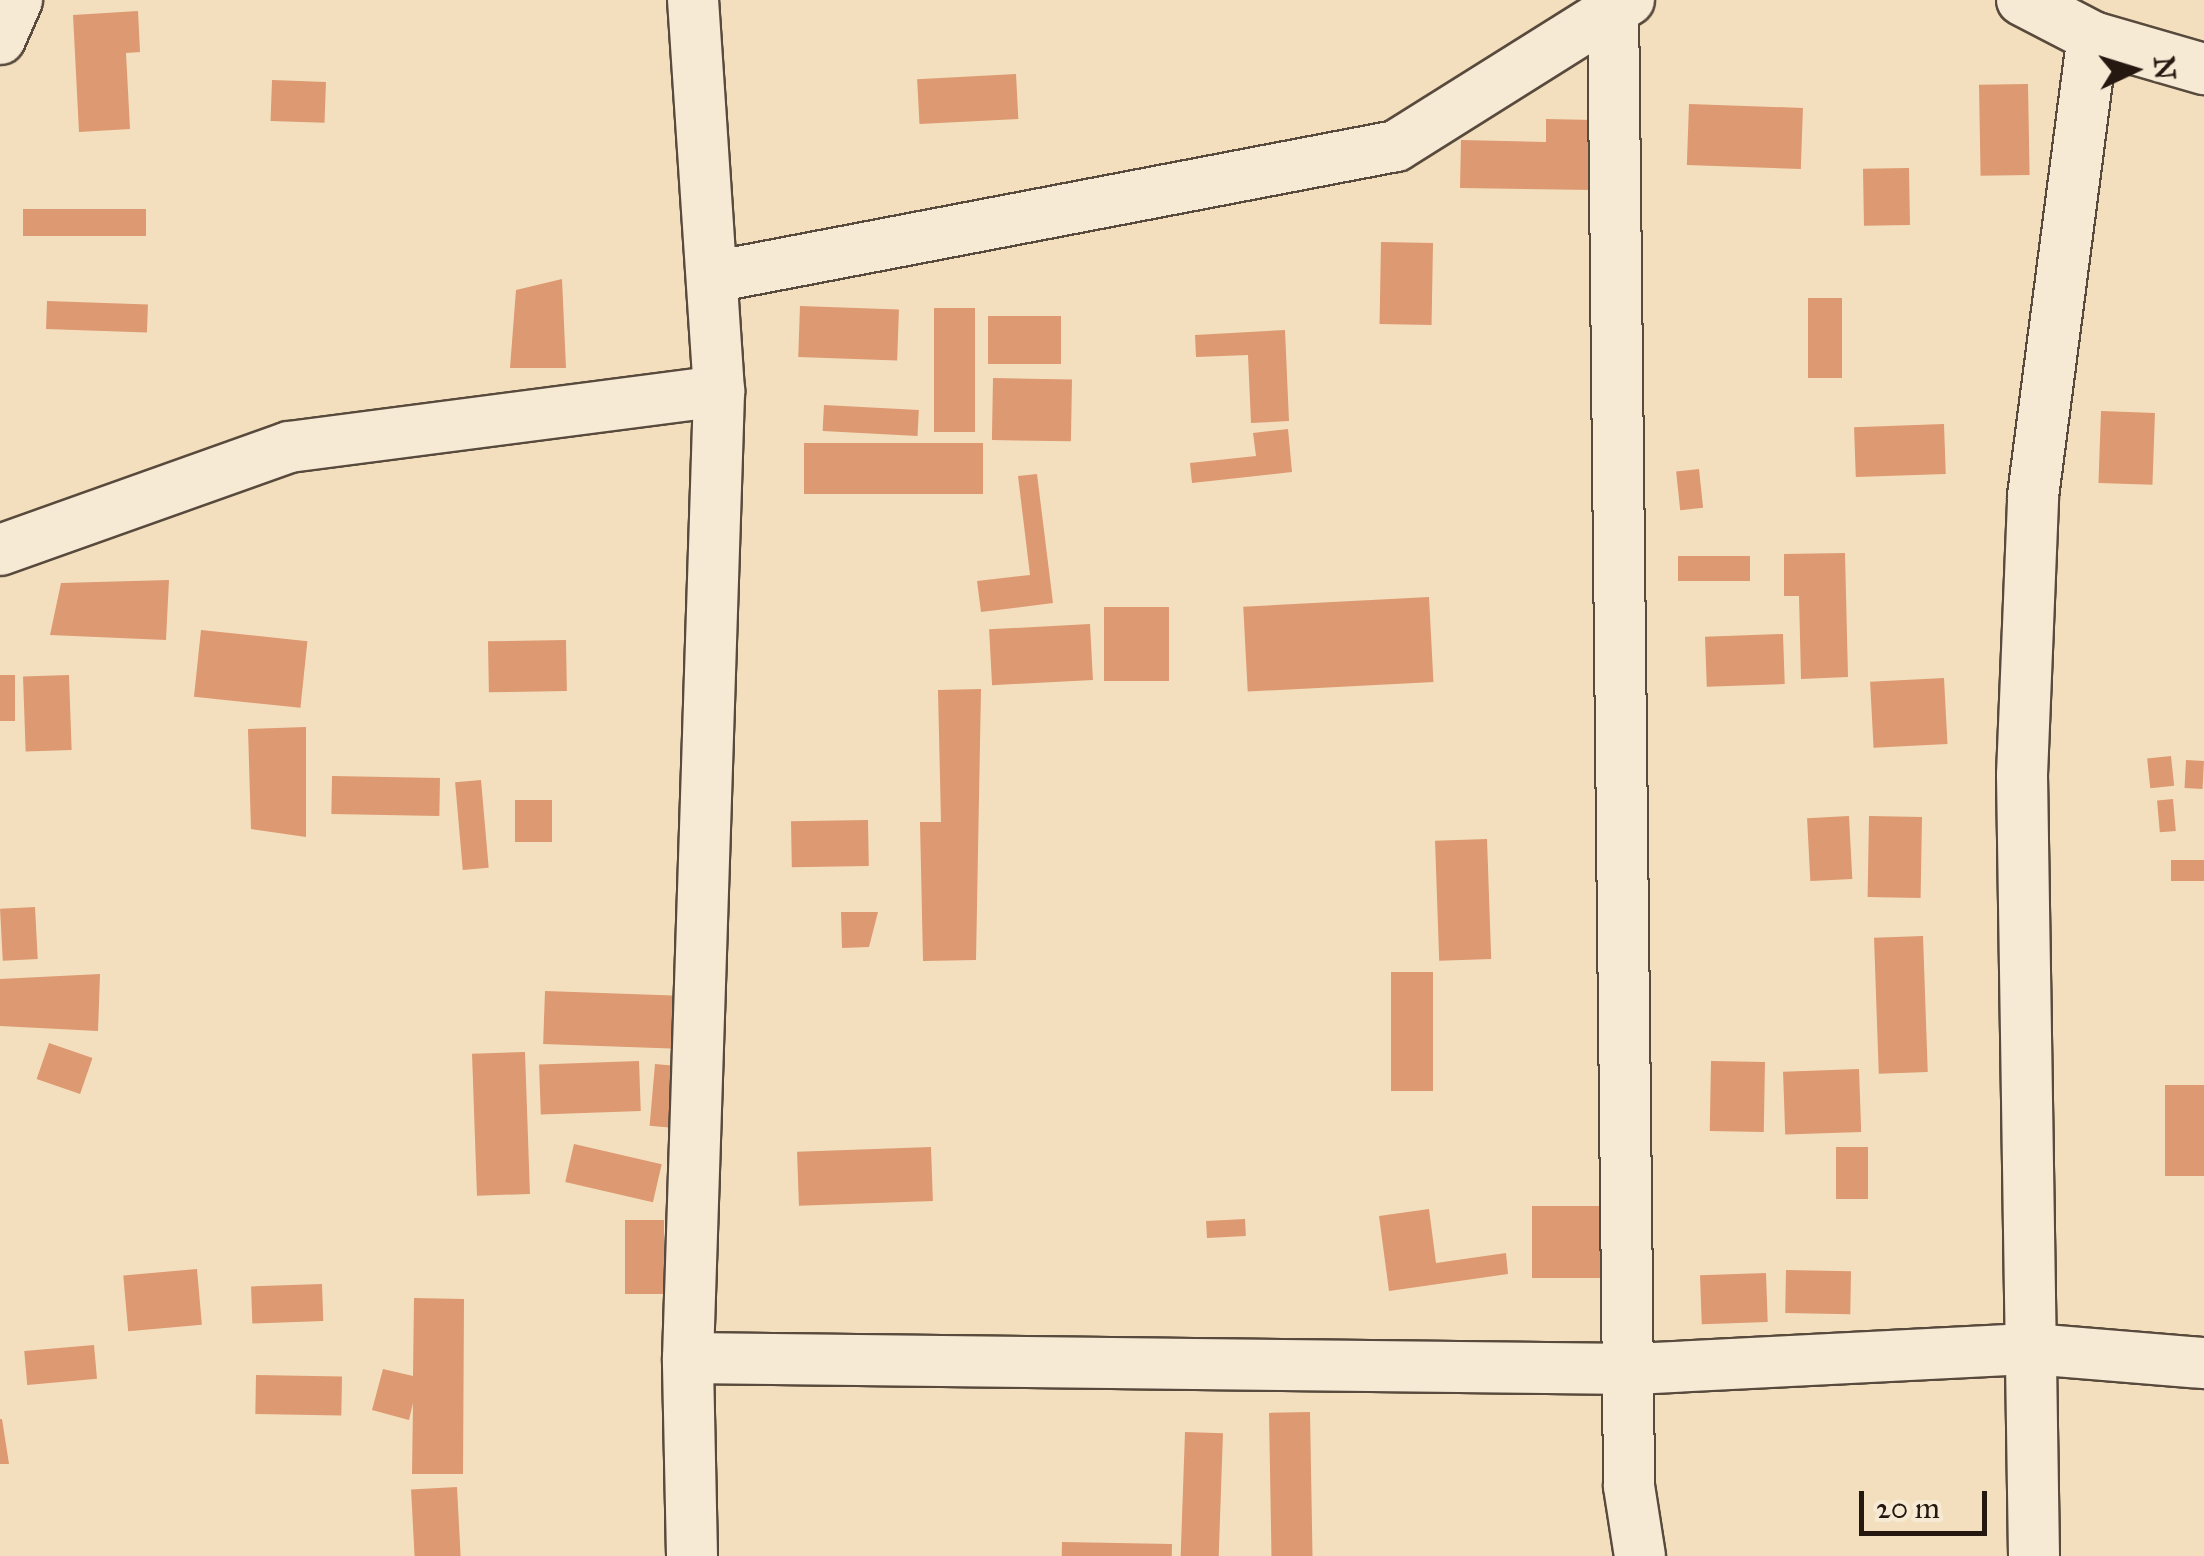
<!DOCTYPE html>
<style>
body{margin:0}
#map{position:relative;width:2204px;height:1556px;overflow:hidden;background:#f3dfbe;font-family:"IM FELL Great Primer",serif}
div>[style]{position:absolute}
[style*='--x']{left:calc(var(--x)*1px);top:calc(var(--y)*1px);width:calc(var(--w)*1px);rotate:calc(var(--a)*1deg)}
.building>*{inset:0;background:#dd9971;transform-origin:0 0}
.roads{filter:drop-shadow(2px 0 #584a3c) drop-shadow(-2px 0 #584a3c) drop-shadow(0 2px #584a3c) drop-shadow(0 -2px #584a3c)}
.street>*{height:50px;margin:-25px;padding:0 25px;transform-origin:25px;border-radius:25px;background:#f7ead5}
span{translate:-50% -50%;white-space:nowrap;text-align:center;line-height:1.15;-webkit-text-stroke:8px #f7ead5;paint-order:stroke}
.north{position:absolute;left:2084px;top:20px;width:100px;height:100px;-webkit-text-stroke:8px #f7ead5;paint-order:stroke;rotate:86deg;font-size:28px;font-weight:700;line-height:40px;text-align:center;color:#251810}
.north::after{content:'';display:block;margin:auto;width:35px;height:45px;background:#251810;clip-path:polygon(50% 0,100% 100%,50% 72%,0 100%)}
.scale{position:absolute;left:1859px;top:1491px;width:128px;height:45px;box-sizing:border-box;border:5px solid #251810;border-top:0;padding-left:12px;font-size:30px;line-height:35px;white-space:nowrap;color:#251810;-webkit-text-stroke:8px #f7ead5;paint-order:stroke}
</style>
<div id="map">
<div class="building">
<i style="clip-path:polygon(138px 11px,140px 52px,126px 53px,130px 129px,79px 132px,73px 15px)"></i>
<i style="left:1016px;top:74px;width:45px;height:99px;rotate:87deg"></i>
<i style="left:272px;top:80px;width:54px;height:41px;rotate:2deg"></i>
<i style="left:2028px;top:84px;width:91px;height:49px;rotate:89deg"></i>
<i style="left:1689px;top:104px;width:114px;height:61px;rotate:2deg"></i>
<i style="clip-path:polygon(1546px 119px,1594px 120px,1593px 190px,1460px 188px,1461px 140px,1546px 142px)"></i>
<i style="left:1909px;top:168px;width:57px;height:46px;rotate:89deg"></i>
<i style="left:146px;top:209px;width:27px;height:123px;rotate:90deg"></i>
<i style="left:1381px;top:242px;width:52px;height:82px;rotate:1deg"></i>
<i style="clip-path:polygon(562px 279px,566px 368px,510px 368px,516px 290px)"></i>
<i style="left:1808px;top:298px;width:34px;height:80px"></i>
<i style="left:47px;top:301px;width:101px;height:28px;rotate:2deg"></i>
<i style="left:800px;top:306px;width:99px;height:51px;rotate:2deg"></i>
<i style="left:934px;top:308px;width:41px;height:124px"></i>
<i style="left:988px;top:316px;width:73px;height:48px"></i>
<i style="clip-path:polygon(1285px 330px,1289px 421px,1251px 423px,1248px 355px,1196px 357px,1195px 335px)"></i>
<i style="left:993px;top:378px;width:79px;height:62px;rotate:1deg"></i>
<i style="left:824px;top:405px;width:95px;height:26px;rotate:3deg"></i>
<i style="left:2101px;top:411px;width:54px;height:72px;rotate:2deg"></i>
<i style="left:1944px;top:424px;width:50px;height:90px;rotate:88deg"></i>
<i style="clip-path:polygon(1288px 429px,1292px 472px,1192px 483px,1190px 463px,1256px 456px,1253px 433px)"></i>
<i style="left:804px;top:443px;width:179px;height:51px"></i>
<i style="left:1699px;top:469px;width:39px;height:23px;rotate:84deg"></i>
<i style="clip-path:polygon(1037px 474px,1053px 603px,981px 612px,977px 581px,1030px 575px,1018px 476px)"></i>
<i style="clip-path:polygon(1845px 553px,1848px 677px,1801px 679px,1799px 596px,1784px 596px,1784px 554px)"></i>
<i style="left:1678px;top:556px;width:72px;height:25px"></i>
<i style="clip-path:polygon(169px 580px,166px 640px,50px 635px,61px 583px)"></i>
<i style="left:1429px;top:597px;width:85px;height:186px;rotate:87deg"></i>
<i style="left:1104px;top:607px;width:65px;height:74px"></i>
<i style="left:1090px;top:624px;width:56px;height:101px;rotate:87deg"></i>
<i style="left:201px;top:630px;width:107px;height:67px;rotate:6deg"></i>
<i style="left:1783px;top:634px;width:50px;height:78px;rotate:88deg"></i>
<i style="left:566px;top:640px;width:51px;height:78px;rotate:89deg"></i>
<i style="left:0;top:675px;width:15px;height:46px"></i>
<i style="left:69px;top:675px;width:75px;height:46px;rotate:88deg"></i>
<i style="left:1944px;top:678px;width:66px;height:74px;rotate:87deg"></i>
<i style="clip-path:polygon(981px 689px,976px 960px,923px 961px,920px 822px,941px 822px,938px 690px)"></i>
<i style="clip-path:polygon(306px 727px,306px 837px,251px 829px,248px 729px)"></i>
<i style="left:2171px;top:756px;width:30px;height:24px;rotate:84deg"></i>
<i style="left:2186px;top:760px;width:18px;height:28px;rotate:3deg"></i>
<i style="left:332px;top:776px;width:108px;height:38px;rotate:1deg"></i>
<i style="left:481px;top:780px;width:88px;height:26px;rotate:85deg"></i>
<i style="left:2173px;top:799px;width:32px;height:16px;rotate:85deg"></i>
<i style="left:515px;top:800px;width:37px;height:42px"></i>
<i style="left:1849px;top:816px;width:63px;height:42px;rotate:87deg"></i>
<i style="left:1869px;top:816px;width:53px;height:81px;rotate:1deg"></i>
<i style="left:868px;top:820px;width:46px;height:77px;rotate:89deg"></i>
<i style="left:1487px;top:839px;width:120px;height:52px;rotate:88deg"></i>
<i style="left:2204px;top:860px;width:21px;height:33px;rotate:90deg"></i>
<i style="left:35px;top:907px;width:52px;height:35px;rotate:87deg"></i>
<i style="clip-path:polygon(841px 912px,878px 912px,869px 947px,842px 948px)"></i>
<i style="left:1923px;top:936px;width:136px;height:49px;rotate:88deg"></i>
<i style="left:1391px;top:972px;width:42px;height:119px"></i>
<i style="clip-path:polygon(100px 974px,98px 1031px,0 1026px,0 979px)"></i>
<i style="left:545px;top:991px;width:142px;height:53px;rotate:2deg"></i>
<i style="left:49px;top:1043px;width:46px;height:38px;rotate:19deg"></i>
<i style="left:525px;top:1052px;width:142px;height:53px;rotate:88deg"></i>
<i style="left:639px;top:1061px;width:50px;height:100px;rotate:88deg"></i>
<i style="left:1711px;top:1061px;width:54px;height:70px;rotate:1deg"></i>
<i style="left:655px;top:1064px;width:22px;height:62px;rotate:5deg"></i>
<i style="left:1859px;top:1069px;width:63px;height:76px;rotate:88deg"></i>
<i style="left:2204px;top:1085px;width:91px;height:39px;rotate:90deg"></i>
<i style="left:574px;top:1144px;width:90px;height:39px;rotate:13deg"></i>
<i style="left:931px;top:1147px;width:54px;height:134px;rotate:88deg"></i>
<i style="left:1868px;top:1147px;width:52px;height:32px;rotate:90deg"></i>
<i style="left:1532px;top:1206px;width:92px;height:72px"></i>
<i style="clip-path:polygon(1429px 1209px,1436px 1263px,1506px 1253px,1508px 1274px,1389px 1291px,1379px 1216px)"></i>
<i style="left:1245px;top:1219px;width:17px;height:39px;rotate:87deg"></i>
<i style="left:625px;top:1220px;width:39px;height:74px"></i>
<i style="left:197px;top:1269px;width:56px;height:74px;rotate:85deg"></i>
<i style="left:1786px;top:1270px;width:65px;height:43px;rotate:1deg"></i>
<i style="left:1766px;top:1273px;width:49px;height:66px;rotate:88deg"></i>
<i style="left:322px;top:1284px;width:37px;height:71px;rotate:88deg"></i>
<i style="clip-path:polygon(414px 1298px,464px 1299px,463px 1474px,412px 1474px,413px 1403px,409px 1420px,372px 1410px,383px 1369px,413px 1376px)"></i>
<i style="left:94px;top:1345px;width:34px;height:70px;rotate:85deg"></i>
<i style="left:256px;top:1375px;width:86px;height:39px;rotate:1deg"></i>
<i style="left:1310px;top:1412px;width:144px;height:41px;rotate:89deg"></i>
<i style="clip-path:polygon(0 1419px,2px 1419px,9px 1464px,0 1464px)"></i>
<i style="left:1185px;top:1432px;width:38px;height:124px;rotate:2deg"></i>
<i style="left:457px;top:1487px;width:69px;height:46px;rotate:87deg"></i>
<i style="left:1062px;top:1542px;width:110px;height:14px;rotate:1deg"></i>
</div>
<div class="roads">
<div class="street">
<i style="--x:1613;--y:0;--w:1486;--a:89.38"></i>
<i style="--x:1629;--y:1486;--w:71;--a:81.1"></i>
<i style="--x:2022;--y:0;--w:80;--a:27.5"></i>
<i style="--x:2093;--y:37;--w:116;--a:16.1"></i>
<i style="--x:0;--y:39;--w:43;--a:-66.4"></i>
<i style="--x:713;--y:277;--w:695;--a:-10.86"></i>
<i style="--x:1396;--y:146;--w:275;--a:-32.1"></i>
<i style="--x:0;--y:550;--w:307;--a:-19.6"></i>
<i style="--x:289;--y:447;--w:434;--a:-7.4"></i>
<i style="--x:688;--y:1358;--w:946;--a:0.67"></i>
<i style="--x:1634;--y:1369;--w:399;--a:-2.9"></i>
<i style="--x:2032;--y:1349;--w:173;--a:4.7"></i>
<i style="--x:692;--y:1556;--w:198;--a:-91.2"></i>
<i style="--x:688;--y:1358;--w:967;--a:-88.16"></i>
<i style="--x:719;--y:391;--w:392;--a:-93.8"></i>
<i style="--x:2034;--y:1556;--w:781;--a:-90.88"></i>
<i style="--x:2022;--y:775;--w:279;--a:-87.7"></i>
<i style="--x:2033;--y:496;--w:463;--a:-82.6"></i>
</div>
</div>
<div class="north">N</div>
<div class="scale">20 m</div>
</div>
